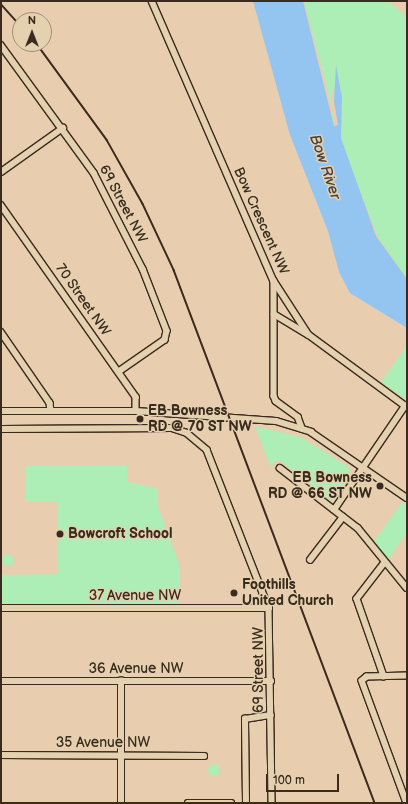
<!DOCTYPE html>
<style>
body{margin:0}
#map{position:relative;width:408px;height:804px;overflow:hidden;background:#e8ceaf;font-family:"Balsamiq Sans",sans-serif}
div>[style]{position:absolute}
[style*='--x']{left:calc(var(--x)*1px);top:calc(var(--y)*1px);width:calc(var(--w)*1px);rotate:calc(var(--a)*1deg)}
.green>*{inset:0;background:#adedb6}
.round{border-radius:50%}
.water>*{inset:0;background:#94c5f0}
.roads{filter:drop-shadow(1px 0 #3b2a1e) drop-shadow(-1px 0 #3b2a1e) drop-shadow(0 1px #3b2a1e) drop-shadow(0 -1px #3b2a1e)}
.minor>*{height:5.5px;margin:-2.75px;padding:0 2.75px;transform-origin:2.75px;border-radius:2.75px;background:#e4d1af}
.rail>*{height:1.5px;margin:-0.75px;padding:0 0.75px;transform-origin:0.75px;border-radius:0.75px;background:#3b2a1e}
.dots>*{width:11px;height:11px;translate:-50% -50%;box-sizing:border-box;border:2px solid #e4d1af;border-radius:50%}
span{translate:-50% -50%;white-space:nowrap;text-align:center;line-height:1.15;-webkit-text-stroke:3px #e4d1af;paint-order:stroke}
.street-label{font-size:14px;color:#3b2a1e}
.poi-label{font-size:14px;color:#3b2a1e;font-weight:700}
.left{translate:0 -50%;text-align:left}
.right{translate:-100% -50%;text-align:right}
.water-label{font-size:15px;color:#48413e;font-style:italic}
.frame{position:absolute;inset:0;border:2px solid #3b2a1e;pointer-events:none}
.north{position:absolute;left:12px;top:12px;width:40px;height:40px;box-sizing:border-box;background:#e4d1af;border:1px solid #a08e75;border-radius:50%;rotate:0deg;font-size:11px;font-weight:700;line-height:16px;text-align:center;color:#3b2a1e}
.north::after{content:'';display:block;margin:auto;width:14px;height:18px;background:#3b2a1e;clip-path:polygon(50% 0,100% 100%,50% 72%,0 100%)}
.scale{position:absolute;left:266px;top:774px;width:73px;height:18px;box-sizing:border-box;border:2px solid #3b2a1e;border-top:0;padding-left:5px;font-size:12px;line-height:14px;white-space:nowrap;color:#3b2a1e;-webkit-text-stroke:3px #e4d1af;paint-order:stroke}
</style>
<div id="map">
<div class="green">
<i style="clip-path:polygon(304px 1px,388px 1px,407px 17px,407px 278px,378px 237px,348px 161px,376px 236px,407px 279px,380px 285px,332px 134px,332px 111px,334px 125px,338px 125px,334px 82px,331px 103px)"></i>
<i style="clip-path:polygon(407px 345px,407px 400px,381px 382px)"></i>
<i style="clip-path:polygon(255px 426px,301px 437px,349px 467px,350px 475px,336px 499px,328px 500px,281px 461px,274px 461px,271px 468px)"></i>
<i style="clip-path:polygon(127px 465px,128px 482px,158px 488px,158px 506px,180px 566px,180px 603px,1px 604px,1px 575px,57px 574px,58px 502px,26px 501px,26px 466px)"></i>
<i style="clip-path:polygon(402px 502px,407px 505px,407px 532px,388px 560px,374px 541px)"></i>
<i class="round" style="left:2px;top:554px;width:12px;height:12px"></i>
<i class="round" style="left:208px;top:764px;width:12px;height:12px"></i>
</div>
<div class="water">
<i style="clip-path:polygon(253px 1px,303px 1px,334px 126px,338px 125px,334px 101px,336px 65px,342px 98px,341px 138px,376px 236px,407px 279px,407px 328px,350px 293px,339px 272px,328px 231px,290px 135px)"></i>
</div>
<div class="roads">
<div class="minor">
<i style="--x:152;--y:1;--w:305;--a:66.5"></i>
<i style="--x:274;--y:281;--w:64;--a:57.1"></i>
<i style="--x:309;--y:335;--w:122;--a:36.3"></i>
<i style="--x:1;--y:45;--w:158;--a:54"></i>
<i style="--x:94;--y:173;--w:108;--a:63"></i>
<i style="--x:143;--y:269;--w:66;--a:68.8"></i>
<i style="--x:167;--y:331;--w:9;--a:103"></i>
<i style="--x:165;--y:340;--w:56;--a:145.2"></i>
<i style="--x:1;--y:172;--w:76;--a:-35.4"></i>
<i style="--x:1;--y:205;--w:235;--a:54.9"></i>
<i style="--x:136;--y:397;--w:14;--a:90"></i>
<i style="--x:274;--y:281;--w:115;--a:90"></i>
<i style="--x:274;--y:396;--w:5;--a:68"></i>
<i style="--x:276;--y:401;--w:27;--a:36"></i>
<i style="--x:298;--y:417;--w:12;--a:70"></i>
<i style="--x:274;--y:314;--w:39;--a:31"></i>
<i style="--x:1;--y:332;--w:86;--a:55.4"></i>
<i style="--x:50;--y:403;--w:8;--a:83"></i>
<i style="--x:1;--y:411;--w:135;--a:0"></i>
<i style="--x:136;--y:411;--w:140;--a:4.1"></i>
<i style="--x:276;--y:421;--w:37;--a:17"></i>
<i style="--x:311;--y:432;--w:116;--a:34.5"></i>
<i style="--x:1;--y:429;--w:171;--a:-0.3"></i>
<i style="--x:172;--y:428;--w:16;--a:18"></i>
<i style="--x:187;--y:433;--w:26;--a:40"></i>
<i style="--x:207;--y:450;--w:170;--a:68.6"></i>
<i style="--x:269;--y:608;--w:195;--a:89.1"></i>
<i style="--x:280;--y:468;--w:98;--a:37.6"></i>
<i style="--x:358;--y:528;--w:77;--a:50.8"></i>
<i style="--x:334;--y:510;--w:126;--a:-55.7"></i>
<i style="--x:310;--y:560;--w:54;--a:-52.5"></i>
<i style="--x:384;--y:564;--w:44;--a:127.6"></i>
<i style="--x:357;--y:599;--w:82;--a:70.7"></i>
<i style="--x:1;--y:608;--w:268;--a:0"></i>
<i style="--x:407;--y:676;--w:40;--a:178.6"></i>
<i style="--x:367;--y:677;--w:6;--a:141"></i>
<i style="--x:362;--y:681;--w:130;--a:69.8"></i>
<i style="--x:1;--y:681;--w:270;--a:0"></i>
<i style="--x:1;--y:755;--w:203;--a:0.3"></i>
<i style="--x:121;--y:803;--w:122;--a:-90"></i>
<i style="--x:188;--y:803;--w:43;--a:0"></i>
<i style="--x:246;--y:803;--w:84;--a:-90.7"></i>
<i style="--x:245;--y:719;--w:26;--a:-9"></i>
</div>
</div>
<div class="rail">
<i style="--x:1;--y:4;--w:28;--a:48"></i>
<i style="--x:37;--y:44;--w:119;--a:53.9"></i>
<i style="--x:107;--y:140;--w:73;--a:60.6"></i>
<i style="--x:143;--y:204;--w:73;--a:64.8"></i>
<i style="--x:174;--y:270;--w:570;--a:69.34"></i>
</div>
<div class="dots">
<i style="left:140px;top:419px;background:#3b2a1e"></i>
<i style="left:380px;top:486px;background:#3b2a1e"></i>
<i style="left:60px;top:534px;background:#3b2a1e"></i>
<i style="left:234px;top:593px;background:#3b2a1e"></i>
</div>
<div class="street-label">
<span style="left:123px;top:204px;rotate:62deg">69 Street NW</span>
<span style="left:261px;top:221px;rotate:66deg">Bow Crescent NW</span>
<span style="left:83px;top:300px;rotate:55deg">70 Street NW</span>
<span style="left:135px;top:596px">37 Avenue NW</span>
<span style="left:136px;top:669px">36 Avenue NW</span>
<span style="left:259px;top:670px;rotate:-90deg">69 Street NW</span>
<span style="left:103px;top:743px">35 Avenue NW</span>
</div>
<div class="poi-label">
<span class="left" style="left:148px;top:419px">EB Bowness<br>RD @ 70 ST NW</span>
<span class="right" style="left:372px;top:486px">EB Bowness<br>RD @ 66 ST NW</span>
<span class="left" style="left:68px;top:534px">Bowcroft School</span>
<span class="left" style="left:242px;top:593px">Foothills<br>United Church</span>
</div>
<div class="water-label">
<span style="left:325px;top:167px;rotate:71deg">Bow River</span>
</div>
<div class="frame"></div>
<div class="north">N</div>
<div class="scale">100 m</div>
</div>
